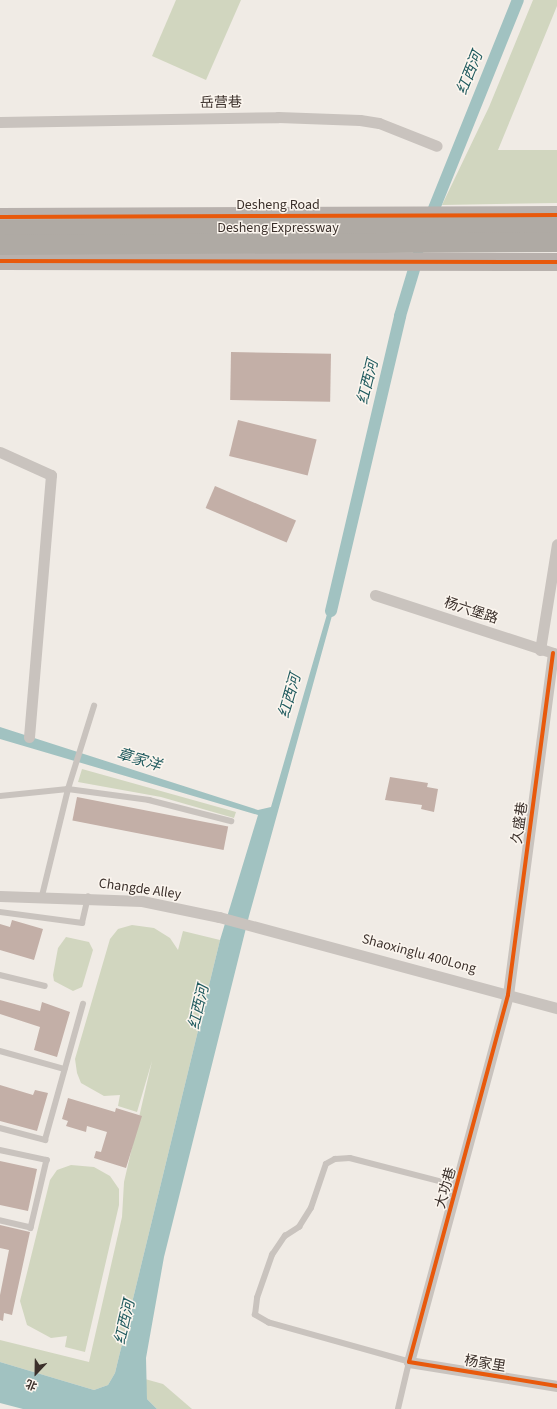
<!DOCTYPE html>
<meta charset="utf-8">
<style>
body{margin:0}
#map{position:relative;width:557px;height:1409px;overflow:hidden;background:#f0ebe5;font-family:"Source Sans 3","Noto Sans SC",sans-serif}
div>[style]{position:absolute}
[style*='--x']{left:calc(var(--x)*1px);top:calc(var(--y)*1px);width:calc(var(--w)*1px);rotate:calc(var(--a)*1deg)}
.green>*{inset:0;background:#d1d6bf}
.water>*{inset:0;background:#a1c2c1}
.canal>*{height:12px;margin:-6px;padding:0 6px;transform-origin:6px;border-radius:6px;background:#a1c2c1}
.building>*{inset:0;background:#c3afa7;transform-origin:0 0}
.lane>*{height:5.5px;margin:-2.75px;padding:0 2.75px;transform-origin:2.75px;border-radius:2.75px;background:#c9c3be}
.street>*{height:11px;margin:-5.5px;padding:0 5.5px;transform-origin:5.5px;border-radius:5.5px;background:#c9c3be}
.primary>*{height:18px;margin:-9px;padding:0 9px;transform-origin:9px;border-radius:9px;background:#b8b1ad}
.highway>*{height:20px;margin:-10px;padding:0 10px;transform-origin:10px;border-radius:10px;background:#afaaa4}
.cycleway>*{height:4px;margin:-2px;padding:0 2px;transform-origin:2px;border-radius:2px;background:#e8590c}
span{translate:-50% -50%;white-space:nowrap;text-align:center;line-height:1.15;-webkit-text-stroke:3px #fbf5ee;paint-order:stroke}
.street-label{font-size:14px;color:#3b302b}
.water-label{font-size:15px;color:#1f5a5e;font-style:italic}
.north{position:absolute;left:16px;top:1353px;width:40px;height:40px;-webkit-text-stroke:3px #fbf5ee;paint-order:stroke;rotate:202deg;font-size:11px;font-weight:700;line-height:16px;text-align:center;color:#3b302b}
.north::after{content:'';display:block;margin:auto;width:14px;height:18px;background:#3b302b;clip-path:polygon(50% 0,100% 100%,50% 72%,0 100%)}
</style>
<div id="map">
<div class="green">
<i style="clip-path:polygon(176px 0,241px 0,206px 80px,152px 56px)"></i>
<i style="clip-path:polygon(533px 0,557px 0,557px 6px,498px 150px,557px 150px,557px 203px,442px 205px,489px 107px)"></i>
<i style="clip-path:polygon(82px 769px,236px 812px,234px 818px,161px 797px,78px 782px)"></i>
<i style="clip-path:polygon(132px 925px,154px 928px,170px 938px,178px 950px,183px 931px,220px 940px,115px 1373px,108px 1385px,94px 1390px,0 1362px,0 1340px,89px 1362px,122px 1217px,124px 1182px,152px 1061px,137px 1112px,118px 1106px,120px 1095px,104px 1096px,81px 1083px,77px 1073px,75px 1059px,110px 939px,118px 929px)"></i>
<i style="clip-path:polygon(66px 937px,89px 942px,93px 950px,82px 987px,73px 991px,54px 981px,53px 975px,58px 948px)"></i>
<i style="clip-path:polygon(71px 1165px,94px 1167px,110px 1176px,119px 1189px,119px 1205px,85px 1352px,65px 1347px,67px 1336px,51px 1338px,27px 1325px,20px 1301px,50px 1180px,57px 1170px)"></i>
<i style="clip-path:polygon(145px 1379px,163px 1384px,192px 1409px,157px 1409px,147px 1399px)"></i>
</div>
<div class="water">
<i style="clip-path:polygon(338px 594px,249px 916px,164px 1257px,146px 1358px,147px 1399px,157px 1409px,23px 1409px,0 1403px,0 1362px,94px 1390px,108px 1385px,115px 1373px,220px 940px,258px 815px,0 739px,0 727px,258px 810px,271px 807px,332px 597px)"></i>
</div>
<div class="canal">
<i style="--x:429;--y:221;--w:238;--a:-68.1"></i>
<i style="--x:331;--y:611;--w:303;--a:-76.8"></i>
<i style="--x:400;--y:316;--w:63;--a:-73.3"></i>
</div>
<div class="building">
<i style="left:231px;top:352px;width:100px;height:48px;rotate:1deg"></i>
<i style="left:238px;top:420px;width:81px;height:37px;rotate:14deg"></i>
<i style="left:215px;top:486px;width:88px;height:24px;rotate:23deg"></i>
<i style="clip-path:polygon(390px 777px,428px 783px,427px 787px,438px 789px,434px 812px,421px 809px,422px 805px,385px 800px)"></i>
<i style="left:77px;top:797px;width:154px;height:24px;rotate:11deg"></i>
<i style="clip-path:polygon(12px 920px,43px 929px,34px 960px,0 950px,0 924px,10px 927px)"></i>
<i style="clip-path:polygon(0 1000px,40px 1011px,42px 1002px,70px 1012px,57px 1057px,34px 1050px,40px 1027px,0 1014px)"></i>
<i style="clip-path:polygon(0 1085px,33px 1095px,35px 1090px,48px 1093px,37px 1131px,0 1121px)"></i>
<i style="clip-path:polygon(68px 1098px,115px 1112px,116px 1108px,142px 1116px,126px 1168px,94px 1158px,96px 1151px,101px 1152px,107px 1132px,87px 1126px,86px 1132px,66px 1126px,68px 1121px,62px 1119px)"></i>
<i style="clip-path:polygon(0 1161px,37px 1169px,28px 1211px,0 1205px)"></i>
<i style="clip-path:polygon(0 1225px,30px 1232px,12px 1315px,4px 1313px,3px 1321px,0 1320px,0 1295px,9px 1250px,0 1248px)"></i>
</div>
<div class="lane">
<i style="--x:0;--y:796;--w:68;--a:-5.9"></i>
<i style="--x:68;--y:789;--w:82;--a:7.7"></i>
<i style="--x:149;--y:800;--w:85;--a:14.4"></i>
<i style="--x:42;--y:896;--w:110;--a:-76.3"></i>
<i style="--x:68;--y:789;--w:87;--a:-72.6"></i>
<i style="--x:0;--y:912;--w:83;--a:7.6"></i>
<i style="--x:82;--y:923;--w:27;--a:-77"></i>
<i style="--x:0;--y:975;--w:46;--a:13.7"></i>
<i style="--x:0;--y:1051;--w:67;--a:15.5"></i>
<i style="--x:0;--y:1128;--w:47;--a:14.9"></i>
<i style="--x:45;--y:1140;--w:141;--a:-74.4"></i>
<i style="--x:0;--y:1150;--w:48;--a:12"></i>
<i style="--x:47;--y:1160;--w:70;--a:103.2"></i>
<i style="--x:31;--y:1228;--w:32;--a:-167"></i>
<i style="--x:398;--y:1409;--w:48;--a:-76.8"></i>
<i style="--x:409;--y:1362;--w:145;--a:-164.4"></i>
<i style="--x:269;--y:1323;--w:16;--a:-150"></i>
<i style="--x:255;--y:1315;--w:17;--a:-83"></i>
<i style="--x:257;--y:1298;--w:46;--a:-70.8"></i>
<i style="--x:272;--y:1255;--w:23;--a:-56"></i>
<i style="--x:285;--y:1236;--w:17;--a:-33"></i>
<i style="--x:299;--y:1227;--w:22;--a:-58"></i>
<i style="--x:311;--y:1208;--w:46;--a:-71.2"></i>
<i style="--x:326;--y:1164;--w:10;--a:-29"></i>
<i style="--x:335;--y:1159;--w:15;--a:-4"></i>
<i style="--x:350;--y:1158;--w:112;--a:14.5"></i>
</div>
<div class="street">
<i style="--x:0;--y:122;--w:278;--a:-1"></i>
<i style="--x:278;--y:117;--w:82;--a:2.1"></i>
<i style="--x:360;--y:120;--w:19;--a:9"></i>
<i style="--x:379;--y:123;--w:62;--a:21.6"></i>
<i style="--x:0;--y:452;--w:56;--a:24.3"></i>
<i style="--x:51;--y:475;--w:263;--a:94.8"></i>
<i style="--x:375;--y:595;--w:191;--a:18"></i>
<i style="--x:540;--y:650;--w:107;--a:-80.9"></i>
<i style="--x:553;--y:653;--w:345;--a:97.5"></i>
<i style="--x:508;--y:995;--w:380;--a:105.1"></i>
<i style="--x:409;--y:1362;--w:150;--a:9.2"></i>
<i style="--x:0;--y:896;--w:142;--a:2"></i>
<i style="--x:142;--y:901;--w:79;--a:11.7"></i>
<i style="--x:219;--y:917;--w:350;--a:15.1"></i>
</div>
<div class="primary">
<i style="--x:0;--y:217;--w:557;--a:-0.21"></i>
<i style="--x:0;--y:261;--w:557;--a:0.1"></i>
</div>
<div class="highway">
<i style="--x:0;--y:230;--w:557;--a:-0.41"></i>
<i style="--x:0;--y:245;--w:557;--a:-0.31"></i>
</div>
<div class="cycleway">
<i style="--x:0;--y:217;--w:557;--a:-0.21"></i>
<i style="--x:0;--y:261;--w:557;--a:0.1"></i>
<i style="--x:553;--y:653;--w:345;--a:97.5"></i>
<i style="--x:508;--y:995;--w:380;--a:105.1"></i>
<i style="--x:409;--y:1362;--w:150;--a:9.2"></i>
</div>
<div class="street-label">
<span style="left:221px;top:103px;rotate:-1deg">岳营巷</span>
<span style="left:278px;top:205px">Desheng Road</span>
<span style="left:278px;top:228px">Desheng Expressway</span>
<span style="left:471px;top:611px;rotate:18deg">杨六堡路</span>
<span style="left:520px;top:823px;rotate:-82deg">久盛巷</span>
<span style="left:140px;top:889px;rotate:8deg">Changde Alley</span>
<span style="left:419px;top:954px;rotate:15deg">Shaoxinglu 400Long</span>
<span style="left:446px;top:1188px;rotate:-74deg">大功巷</span>
<span style="left:485px;top:1364px;rotate:9deg">杨家里</span>
</div>
<div class="water-label">
<span style="left:470px;top:73px;rotate:-68deg">红西河</span>
<span style="left:368px;top:382px;rotate:-76deg">红西河</span>
<span style="left:290px;top:696px;rotate:-74deg">红西河</span>
<span style="left:139px;top:760px;rotate:17deg">章家洋</span>
<span style="left:199px;top:1007px;rotate:-77deg">红西河</span>
<span style="left:125px;top:1322px;rotate:-77deg">红西河</span>
</div>
<div class="north">北</div>
</div>
